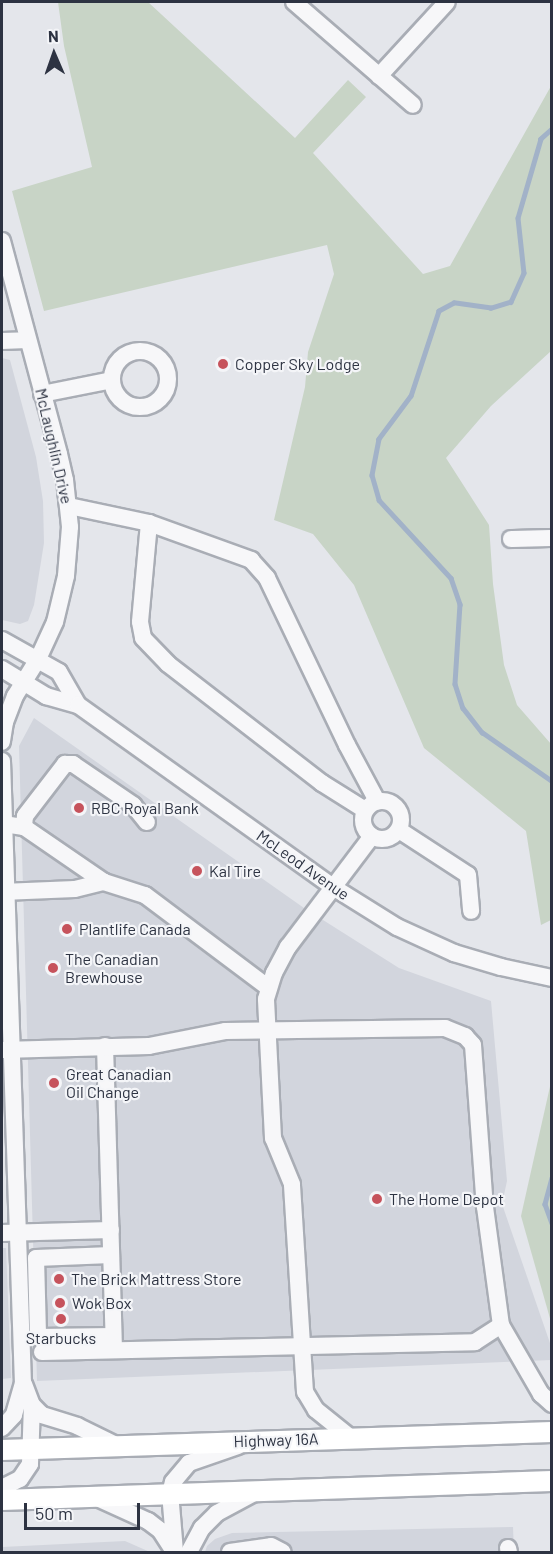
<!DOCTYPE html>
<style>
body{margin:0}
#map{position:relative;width:553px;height:1554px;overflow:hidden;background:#e4e6eb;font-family:Barlow,sans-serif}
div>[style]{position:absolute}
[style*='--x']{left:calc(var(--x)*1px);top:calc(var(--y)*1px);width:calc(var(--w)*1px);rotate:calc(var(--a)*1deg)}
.built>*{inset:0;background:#d2d5dd}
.green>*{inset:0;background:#c8d4c6}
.stream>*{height:4.5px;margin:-2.25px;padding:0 2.25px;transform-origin:2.25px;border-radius:2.25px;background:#a2b2c8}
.roads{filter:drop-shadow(2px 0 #a9adb5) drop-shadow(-2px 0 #a9adb5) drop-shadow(0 2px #a9adb5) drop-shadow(0 -2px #a9adb5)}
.minor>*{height:16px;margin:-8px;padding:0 8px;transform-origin:8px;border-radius:8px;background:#f7f7f9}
.minor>.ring{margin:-8px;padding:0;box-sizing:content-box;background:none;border:16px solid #f7f7f9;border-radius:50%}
.major>*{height:20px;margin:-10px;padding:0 10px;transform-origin:10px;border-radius:10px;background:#fff}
.dots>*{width:16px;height:16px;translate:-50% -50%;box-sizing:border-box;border:3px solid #f4f5f8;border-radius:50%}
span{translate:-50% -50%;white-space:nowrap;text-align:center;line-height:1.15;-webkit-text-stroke:4.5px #f4f5f8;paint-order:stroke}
.poi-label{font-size:16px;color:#2d3342}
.left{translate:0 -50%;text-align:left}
.street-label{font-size:16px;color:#2d3342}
.frame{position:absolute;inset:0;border:3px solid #2d3342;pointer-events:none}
.north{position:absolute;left:24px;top:24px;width:60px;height:60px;-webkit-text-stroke:4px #f4f5f8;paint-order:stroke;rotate:358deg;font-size:16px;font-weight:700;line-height:24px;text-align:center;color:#2d3342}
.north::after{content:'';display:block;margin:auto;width:21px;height:27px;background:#2d3342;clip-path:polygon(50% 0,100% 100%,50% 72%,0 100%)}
.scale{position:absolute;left:24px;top:1503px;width:116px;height:27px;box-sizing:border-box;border:3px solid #2d3342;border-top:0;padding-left:8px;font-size:18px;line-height:21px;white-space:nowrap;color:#2d3342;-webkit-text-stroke:4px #f4f5f8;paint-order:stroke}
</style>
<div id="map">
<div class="built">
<i style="clip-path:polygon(2px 358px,10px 360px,36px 457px,43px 501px,44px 543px,34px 605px,28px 621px,20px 624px,2px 620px)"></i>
<i style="clip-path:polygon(34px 718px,304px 908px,399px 968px,491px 1001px,507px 1181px,502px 1204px,551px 1346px,551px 1360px,37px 1381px,19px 746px)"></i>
<i style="clip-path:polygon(2px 1248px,6px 1248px,11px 1378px,2px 1379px)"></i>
<i style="clip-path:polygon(513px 1527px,514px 1552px,205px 1552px,207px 1546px,215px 1539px,232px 1533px)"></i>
<i style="clip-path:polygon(125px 1541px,150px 1552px,2px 1552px,2px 1547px)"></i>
</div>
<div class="green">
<i style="clip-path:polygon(58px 2px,148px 2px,295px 138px,348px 80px,366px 97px,313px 153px,423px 274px,450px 266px,551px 86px,551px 351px,491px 406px,446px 458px,489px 525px,493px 584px,504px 665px,517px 705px,551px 744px,551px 920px,541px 925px,526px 831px,424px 748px,354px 585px,313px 534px,274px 520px,305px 387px,308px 352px,334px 274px,327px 245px,44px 311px,12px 191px,92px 167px,64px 46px)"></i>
<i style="clip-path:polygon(551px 1082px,551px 1322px,521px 1216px)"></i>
</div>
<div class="stream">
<i style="--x:552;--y:129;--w:15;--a:138"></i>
<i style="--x:541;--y:139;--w:82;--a:106.2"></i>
<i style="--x:518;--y:218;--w:55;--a:83.8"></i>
<i style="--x:524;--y:273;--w:32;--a:114"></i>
<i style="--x:511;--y:302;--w:21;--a:163"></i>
<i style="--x:491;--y:308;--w:37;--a:-172"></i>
<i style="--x:454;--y:303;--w:17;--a:152"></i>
<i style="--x:439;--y:311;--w:89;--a:108.2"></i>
<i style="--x:411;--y:396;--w:54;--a:126.7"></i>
<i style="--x:379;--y:439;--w:37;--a:101"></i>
<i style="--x:372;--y:475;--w:26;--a:74"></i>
<i style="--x:379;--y:500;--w:106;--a:47.3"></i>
<i style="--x:451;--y:578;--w:28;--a:71"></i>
<i style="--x:460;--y:604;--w:80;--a:93.6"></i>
<i style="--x:455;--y:684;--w:25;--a:72"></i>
<i style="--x:463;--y:708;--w:31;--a:52"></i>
<i style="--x:482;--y:732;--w:85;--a:35"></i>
<i style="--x:552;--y:1178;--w:27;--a:105"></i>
<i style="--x:545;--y:1204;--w:20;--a:70"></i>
</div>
<div class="roads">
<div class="minor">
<i style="--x:294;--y:2;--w:157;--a:40.9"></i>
<i style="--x:379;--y:76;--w:100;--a:-47.4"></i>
<i style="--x:2;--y:241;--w:220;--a:75"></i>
<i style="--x:59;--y:454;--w:27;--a:77"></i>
<i style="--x:65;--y:480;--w:47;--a:83.9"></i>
<i style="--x:70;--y:527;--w:49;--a:94.7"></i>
<i style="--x:66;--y:576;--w:47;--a:103.4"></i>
<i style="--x:55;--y:622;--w:41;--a:114.7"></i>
<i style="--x:38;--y:659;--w:44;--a:121.9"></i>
<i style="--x:15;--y:696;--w:28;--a:111"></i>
<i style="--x:5;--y:722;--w:20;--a:99"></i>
<i style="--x:2;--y:341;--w:25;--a:-2"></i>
<i class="ring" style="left:112px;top:351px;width:40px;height:40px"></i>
<i style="--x:42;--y:394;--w:71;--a:-11.3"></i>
<i style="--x:69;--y:506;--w:82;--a:12"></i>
<i style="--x:149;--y:523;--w:109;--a:19.9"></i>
<i style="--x:251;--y:560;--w:24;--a:48"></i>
<i style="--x:267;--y:578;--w:185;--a:64.4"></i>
<i style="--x:347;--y:745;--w:64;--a:61.8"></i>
<i style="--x:149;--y:523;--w:99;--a:95.2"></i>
<i style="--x:140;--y:622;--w:16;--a:79"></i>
<i style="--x:143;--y:638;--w:36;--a:46"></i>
<i style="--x:168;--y:664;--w:195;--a:37.7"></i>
<i style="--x:322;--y:783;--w:51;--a:32.1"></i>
<i style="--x:511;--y:539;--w:41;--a:-1.4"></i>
<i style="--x:2;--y:640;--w:65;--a:29.3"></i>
<i style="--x:59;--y:672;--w:38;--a:60"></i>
<i style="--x:2;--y:669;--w:52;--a:31.5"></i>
<i style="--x:46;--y:696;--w:33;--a:16"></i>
<i style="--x:78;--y:705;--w:313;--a:35.5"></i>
<i style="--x:333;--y:887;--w:75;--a:32"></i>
<i style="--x:397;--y:927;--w:63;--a:24.5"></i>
<i style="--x:454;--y:953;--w:49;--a:16.6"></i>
<i style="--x:501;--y:967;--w:52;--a:12.2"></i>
<i style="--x:2;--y:761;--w:622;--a:88.07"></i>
<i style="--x:23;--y:1383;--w:33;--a:106"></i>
<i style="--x:14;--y:1415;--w:18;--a:133"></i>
<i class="ring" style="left:363px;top:801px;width:22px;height:22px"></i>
<i style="--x:4;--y:824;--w:20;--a:9"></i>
<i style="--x:24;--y:827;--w:97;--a:34.5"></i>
<i style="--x:104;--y:882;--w:43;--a:17.6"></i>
<i style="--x:145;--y:895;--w:155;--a:36.9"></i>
<i style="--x:24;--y:827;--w:11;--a:-85"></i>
<i style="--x:25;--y:816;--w:66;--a:-52.4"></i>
<i style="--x:65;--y:764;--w:8;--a:0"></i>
<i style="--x:73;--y:764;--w:73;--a:34.3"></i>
<i style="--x:133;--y:805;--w:22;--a:51"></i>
<i style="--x:399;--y:830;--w:82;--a:33.1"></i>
<i style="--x:468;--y:875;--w:36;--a:85"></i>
<i style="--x:2;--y:892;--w:73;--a:-2.4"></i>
<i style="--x:75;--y:889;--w:30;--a:-14"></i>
<i style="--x:105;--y:1046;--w:304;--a:88.3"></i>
<i style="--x:2;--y:1050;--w:147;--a:-1.6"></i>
<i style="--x:149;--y:1046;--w:77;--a:-11.2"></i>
<i style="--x:225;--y:1031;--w:220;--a:-0.8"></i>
<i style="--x:445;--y:1028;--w:22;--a:22"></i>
<i style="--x:465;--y:1036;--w:12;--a:48"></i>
<i style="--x:473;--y:1045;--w:162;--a:85.8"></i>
<i style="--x:485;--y:1207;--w:119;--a:82.3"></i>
<i style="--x:501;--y:1325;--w:80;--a:59.9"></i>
<i style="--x:541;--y:1394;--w:15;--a:42"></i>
<i style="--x:2;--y:1233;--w:109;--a:-1.6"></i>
<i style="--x:111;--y:1255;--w:75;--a:177.7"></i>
<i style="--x:36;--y:1258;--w:79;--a:88.5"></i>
<i style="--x:38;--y:1337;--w:75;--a:-0.8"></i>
<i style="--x:42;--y:1352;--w:433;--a:-1.3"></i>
<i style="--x:475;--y:1342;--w:31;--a:-33"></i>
<i style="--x:32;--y:1405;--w:14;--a:45"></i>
<i style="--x:42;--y:1415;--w:37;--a:17"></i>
<i style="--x:77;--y:1426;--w:46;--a:26"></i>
<i style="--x:351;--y:1438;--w:45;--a:-141.3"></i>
<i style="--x:316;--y:1410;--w:21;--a:-121"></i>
<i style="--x:305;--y:1392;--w:208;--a:-93.6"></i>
<i style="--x:292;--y:1184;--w:50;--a:-112.4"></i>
<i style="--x:273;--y:1138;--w:139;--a:-92.9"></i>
<i style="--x:266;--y:999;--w:27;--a:-73"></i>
<i style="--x:274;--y:973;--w:30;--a:-62"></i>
<i style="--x:288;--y:947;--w:139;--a:-52.9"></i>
<i style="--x:2;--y:1488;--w:20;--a:-27"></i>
<i style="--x:20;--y:1479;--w:18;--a:-56"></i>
<i style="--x:30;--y:1464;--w:59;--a:-88.1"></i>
<i style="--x:32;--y:1405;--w:22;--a:-111"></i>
<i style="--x:95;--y:1497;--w:58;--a:24.4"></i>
<i style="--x:148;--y:1521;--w:15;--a:37"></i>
<i style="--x:160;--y:1530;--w:24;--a:57"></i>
<i style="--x:508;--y:1548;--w:4;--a:76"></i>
<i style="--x:175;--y:1552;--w:59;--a:-94.8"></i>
<i style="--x:170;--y:1493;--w:11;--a:-75"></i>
<i style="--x:173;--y:1482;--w:25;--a:-50"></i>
<i style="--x:189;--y:1463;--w:52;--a:-19.1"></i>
<i style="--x:189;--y:1552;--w:27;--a:-62"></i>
<i style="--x:202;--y:1528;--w:21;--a:-45"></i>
<i style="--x:217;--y:1513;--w:47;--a:-28.2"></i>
<i style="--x:230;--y:1552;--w:41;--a:-8.3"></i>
<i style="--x:271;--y:1546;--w:13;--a:27"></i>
</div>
<div class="major">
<i style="--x:2;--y:1450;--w:550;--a:-1.87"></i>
<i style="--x:2;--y:1500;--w:550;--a:-1.98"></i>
</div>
</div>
<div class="dots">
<i style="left:223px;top:364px;background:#c6535c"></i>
<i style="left:79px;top:808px;background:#c6535c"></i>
<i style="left:197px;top:871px;background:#c6535c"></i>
<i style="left:67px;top:929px;background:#c6535c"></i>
<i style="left:53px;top:968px;background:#c6535c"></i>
<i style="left:54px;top:1083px;background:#c6535c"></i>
<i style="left:377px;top:1199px;background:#c6535c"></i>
<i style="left:59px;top:1279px;background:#c6535c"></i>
<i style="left:60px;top:1303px;background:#c6535c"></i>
<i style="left:61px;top:1319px;background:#c6535c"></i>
</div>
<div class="poi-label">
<span class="left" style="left:235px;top:364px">Copper Sky Lodge</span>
<span class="left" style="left:91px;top:808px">RBC Royal Bank</span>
<span class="left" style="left:209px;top:871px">Kal Tire</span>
<span class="left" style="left:79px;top:929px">Plantlife Canada</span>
<span class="left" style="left:65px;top:968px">The Canadian<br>Brewhouse</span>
<span class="left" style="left:66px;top:1083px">Great Canadian<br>Oil Change</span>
<span class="left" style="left:389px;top:1199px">The Home Depot</span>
<span class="left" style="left:71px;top:1279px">The Brick Mattress Store</span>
<span class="left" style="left:72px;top:1303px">Wok Box</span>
<span style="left:61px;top:1338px">Starbucks</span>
</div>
<div class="street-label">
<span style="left:54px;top:446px;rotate:77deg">McLaughlin Drive</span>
<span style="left:303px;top:865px;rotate:35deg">McLeod Avenue</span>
<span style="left:276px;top:1440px;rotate:-2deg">Highway 16A</span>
</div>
<div class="frame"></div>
<div class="north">N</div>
<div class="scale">50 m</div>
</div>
